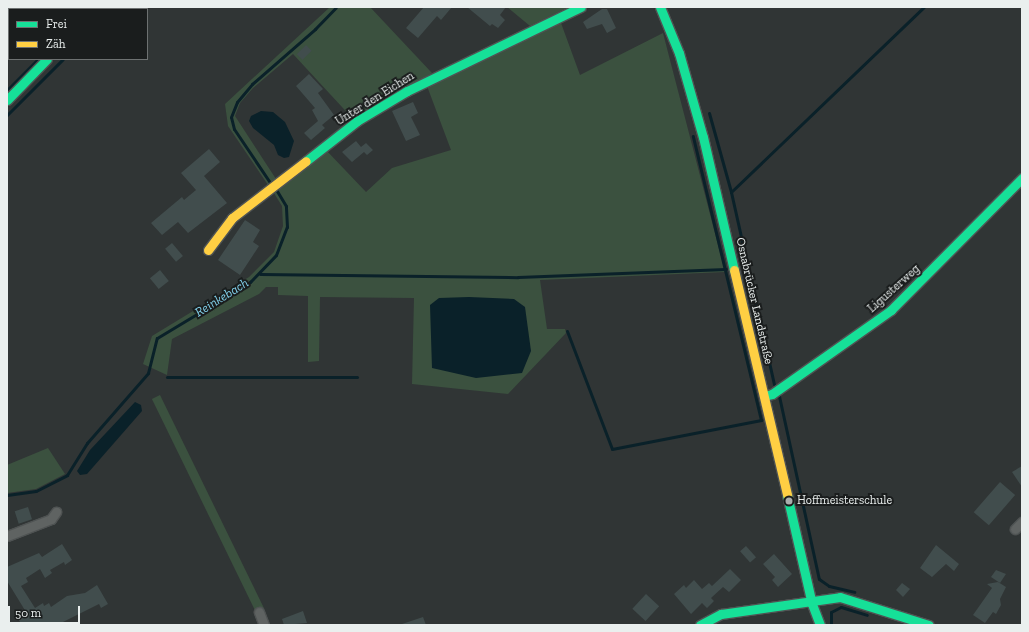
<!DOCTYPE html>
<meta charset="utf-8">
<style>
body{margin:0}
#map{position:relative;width:1029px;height:632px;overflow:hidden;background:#303535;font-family:"Zilla Slab",serif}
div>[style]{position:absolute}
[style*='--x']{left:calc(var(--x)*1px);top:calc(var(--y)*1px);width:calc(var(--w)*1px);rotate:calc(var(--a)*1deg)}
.green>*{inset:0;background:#3b513f;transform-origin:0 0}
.water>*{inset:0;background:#0a2129}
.stream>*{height:3px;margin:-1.5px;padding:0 1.5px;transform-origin:1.5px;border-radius:1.5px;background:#0a2129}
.building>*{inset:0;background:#414d4d;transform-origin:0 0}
.roads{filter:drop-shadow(1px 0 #4f5353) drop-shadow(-1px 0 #4f5353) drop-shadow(0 1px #4f5353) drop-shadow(0 -1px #4f5353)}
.street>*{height:9px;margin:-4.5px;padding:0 4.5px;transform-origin:4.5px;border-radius:4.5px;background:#5f6362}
.fast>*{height:9px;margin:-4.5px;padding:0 4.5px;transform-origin:4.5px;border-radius:4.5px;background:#16e098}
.slow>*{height:9px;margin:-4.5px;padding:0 4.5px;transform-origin:4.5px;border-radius:4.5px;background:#ffcf43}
.dots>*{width:11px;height:11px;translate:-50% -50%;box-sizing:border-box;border:2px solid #1a1d1d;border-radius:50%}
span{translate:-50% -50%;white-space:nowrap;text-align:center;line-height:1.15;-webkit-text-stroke:4px #1a1d1d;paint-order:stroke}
.street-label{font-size:12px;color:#eaefee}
.poi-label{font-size:12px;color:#eaefee}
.left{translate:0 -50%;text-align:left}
.water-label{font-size:13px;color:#84d4ef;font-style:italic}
.frame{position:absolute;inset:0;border:8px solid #eaefee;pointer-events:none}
.legend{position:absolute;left:8px;top:8px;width:140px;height:52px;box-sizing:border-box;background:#1a1d1d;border:1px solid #6d7171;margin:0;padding:5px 7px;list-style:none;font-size:12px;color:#eaefee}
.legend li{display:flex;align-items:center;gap:8px;height:20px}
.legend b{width:20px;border:1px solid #6d7171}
.scale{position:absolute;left:8px;top:606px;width:72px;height:18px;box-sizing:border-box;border:2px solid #eaefee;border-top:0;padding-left:5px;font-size:12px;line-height:14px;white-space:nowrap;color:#eaefee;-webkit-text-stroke:3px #1a1d1d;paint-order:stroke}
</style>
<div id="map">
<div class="green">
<i style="clip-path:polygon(330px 7px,370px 7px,432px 73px,354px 120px,293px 54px,253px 88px,240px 103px,235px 116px,276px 179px,268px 185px,228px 126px,225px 104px)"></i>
<i style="clip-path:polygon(507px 7px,569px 7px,530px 26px)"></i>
<i style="clip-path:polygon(561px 23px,580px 75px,663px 33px,725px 272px,540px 280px,547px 329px,565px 329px,566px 333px,508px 394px,412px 384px,414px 298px,320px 297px,319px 361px,308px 362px,308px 296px,278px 295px,278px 287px,266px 287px,259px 294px,172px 339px,167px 375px,143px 364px,152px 336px,249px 277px,274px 252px,283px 226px,282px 206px,272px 190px,326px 150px,366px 192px,392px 168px,451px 150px,427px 86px)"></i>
<i style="left:160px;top:395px;width:237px;height:9px;rotate:64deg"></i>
<i style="clip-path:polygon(48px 448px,65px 474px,36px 489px,7px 493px,7px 465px)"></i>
</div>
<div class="water">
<i style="clip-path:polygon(261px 111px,273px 112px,285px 122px,294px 141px,289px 157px,284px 158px,278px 155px,274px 145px,253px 128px,249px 121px,251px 116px)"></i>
<i style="clip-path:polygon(469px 297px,514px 299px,525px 307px,531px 351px,522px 373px,476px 378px,432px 368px,430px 305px,439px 298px)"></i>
<i style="clip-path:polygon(135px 402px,141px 405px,142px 411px,87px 474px,80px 475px,77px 471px,90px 450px)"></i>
</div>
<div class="stream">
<i style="--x:87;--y:9;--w:2;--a:-63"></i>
<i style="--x:7;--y:90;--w:44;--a:-45"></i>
<i style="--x:709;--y:113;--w:82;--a:74.4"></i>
<i style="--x:731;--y:192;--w:197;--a:77.4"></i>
<i style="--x:7;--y:115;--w:79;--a:-45"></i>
<i style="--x:271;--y:184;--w:66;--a:-123.9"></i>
<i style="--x:234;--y:129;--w:12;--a:-104"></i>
<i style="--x:231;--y:117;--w:16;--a:-68"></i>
<i style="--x:237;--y:102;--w:23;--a:-50"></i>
<i style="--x:252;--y:84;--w:84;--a:-41.1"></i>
<i style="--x:315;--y:29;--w:30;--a:-46"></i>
<i style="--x:731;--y:192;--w:267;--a:-43.8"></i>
<i style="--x:260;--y:274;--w:258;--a:0.7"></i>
<i style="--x:518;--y:277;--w:208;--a:-2.2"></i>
<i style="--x:567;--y:331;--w:126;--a:69.1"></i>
<i style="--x:612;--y:449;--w:152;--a:-11"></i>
<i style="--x:761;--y:420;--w:292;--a:-103.5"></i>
<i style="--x:167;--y:377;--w:190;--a:0"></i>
<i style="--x:779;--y:396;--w:187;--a:77.7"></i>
<i style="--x:819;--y:579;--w:12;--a:35"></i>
<i style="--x:829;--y:586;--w:26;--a:13"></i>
<i style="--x:7;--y:495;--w:29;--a:-8"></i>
<i style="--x:36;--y:491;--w:35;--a:-27"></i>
<i style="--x:67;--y:475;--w:38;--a:-58"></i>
<i style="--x:87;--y:443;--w:93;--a:-48.9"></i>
<i style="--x:148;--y:373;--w:36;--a:-76"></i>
<i style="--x:157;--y:338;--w:109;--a:-31.1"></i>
<i style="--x:250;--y:282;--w:37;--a:-46"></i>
<i style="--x:276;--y:255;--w:30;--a:-69"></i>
<i style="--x:287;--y:227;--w:21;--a:-93"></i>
<i style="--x:286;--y:206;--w:21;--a:-121"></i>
<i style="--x:831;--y:625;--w:13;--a:-90"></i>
<i style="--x:831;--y:612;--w:11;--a:-27"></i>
<i style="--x:841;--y:607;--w:27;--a:17"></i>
</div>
<div class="building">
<i style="clip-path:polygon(424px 7px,452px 7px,441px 20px,437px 16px,418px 38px,406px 28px)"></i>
<i style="clip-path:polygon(467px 7px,506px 7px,500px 15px,505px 20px,498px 28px,492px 24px,490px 26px)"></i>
<i style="clip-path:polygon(602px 9px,607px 9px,616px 28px,607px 33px,602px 24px,587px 29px,583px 22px)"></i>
<i style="left:306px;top:45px;width:8px;height:13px;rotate:45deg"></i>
<i style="clip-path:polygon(309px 74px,323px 89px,318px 93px,334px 115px,322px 125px,325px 128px,311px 140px,304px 133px,318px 121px,312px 110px,315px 108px,296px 86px)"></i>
<i style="clip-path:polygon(413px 102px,418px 113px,411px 117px,420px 135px,406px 141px,392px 111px)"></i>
<i style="clip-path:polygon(356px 141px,361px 147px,366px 143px,373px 150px,367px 155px,364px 152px,352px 162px,342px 152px)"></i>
<i style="clip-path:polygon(209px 149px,220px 162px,204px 176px,227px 203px,188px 233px,178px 222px,162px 235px,151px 223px,182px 197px,184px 200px,196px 190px,181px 173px)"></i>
<i style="clip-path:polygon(245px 220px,260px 230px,253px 242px,259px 246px,240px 275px,218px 260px)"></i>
<i style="left:172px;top:243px;width:17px;height:9px;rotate:50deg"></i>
<i style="left:160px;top:270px;width:14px;height:13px;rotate:51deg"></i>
<i style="clip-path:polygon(1022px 466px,1022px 487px,1012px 472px)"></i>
<i style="left:1000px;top:482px;width:20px;height:40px;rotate:41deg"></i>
<i style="left:28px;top:507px;width:13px;height:14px;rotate:72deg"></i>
<i style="clip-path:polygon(62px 544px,72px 560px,65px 565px,64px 562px,50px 570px,52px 573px,45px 578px,40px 569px,26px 578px,28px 582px,21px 586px,35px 608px,43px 603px,44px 606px,49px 603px,51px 607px,67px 596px,85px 593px,97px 585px,108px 604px,101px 608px,99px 604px,57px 625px,22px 625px,17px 617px,26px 612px,7px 581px,7px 567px,39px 553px,42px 557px)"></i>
<i style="clip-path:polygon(936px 545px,959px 564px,954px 571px,946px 564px,932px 577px,920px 568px)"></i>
<i style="left:746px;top:546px;width:15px;height:8px;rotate:48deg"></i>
<i style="clip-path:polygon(774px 554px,792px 574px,778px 587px,772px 580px,775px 577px,763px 564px)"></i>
<i style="clip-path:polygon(730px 569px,741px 580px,729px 592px,723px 587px,711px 598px,714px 601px,707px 608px,702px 603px,691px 614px,674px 594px,684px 585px,686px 588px,694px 580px,702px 589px,709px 583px,712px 586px)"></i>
<i style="clip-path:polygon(996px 570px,1006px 574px,1000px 583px,991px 577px)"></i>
<i style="clip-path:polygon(998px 582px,1006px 587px,1000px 599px,1001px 605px,996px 614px,993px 612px,985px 623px,973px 615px,992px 588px,987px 584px)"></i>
<i style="clip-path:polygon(902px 583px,910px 589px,903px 597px,896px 590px)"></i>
<i style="left:646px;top:594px;width:18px;height:20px;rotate:43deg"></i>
<i style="clip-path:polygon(303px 611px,307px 623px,284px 625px,282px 619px)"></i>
<i style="clip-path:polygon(423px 617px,426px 625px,402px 625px,402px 624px)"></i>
</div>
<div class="roads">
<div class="street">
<i style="--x:1015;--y:529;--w:10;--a:-45"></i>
<i style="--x:7;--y:536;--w:47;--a:-21.1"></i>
<i style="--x:51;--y:519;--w:9;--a:-54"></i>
<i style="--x:259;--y:612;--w:14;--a:69"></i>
</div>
<div class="fast">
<i style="--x:660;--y:7;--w:50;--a:67.6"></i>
<i style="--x:679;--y:53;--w:87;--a:74.1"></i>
<i style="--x:703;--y:137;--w:137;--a:76.9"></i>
<i style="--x:95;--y:9;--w:3;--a:-45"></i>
<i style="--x:7;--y:100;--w:57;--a:-45.7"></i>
<i style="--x:306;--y:161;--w:65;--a:-38.1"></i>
<i style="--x:357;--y:121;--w:58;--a:-31"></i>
<i style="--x:407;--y:91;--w:193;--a:-25.8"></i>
<i style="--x:764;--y:396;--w:8;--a:-14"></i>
<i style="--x:772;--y:394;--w:146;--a:-35.2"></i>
<i style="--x:891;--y:310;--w:186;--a:-45.2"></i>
<i style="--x:787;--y:495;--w:112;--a:77.1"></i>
<i style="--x:812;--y:604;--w:22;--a:69"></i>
<i style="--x:700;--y:625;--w:24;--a:-28"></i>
<i style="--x:721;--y:614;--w:120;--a:-8.1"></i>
<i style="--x:840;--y:597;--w:93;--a:17.5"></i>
</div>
<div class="slow">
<i style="--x:208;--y:250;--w:40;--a:-53"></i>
<i style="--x:232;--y:218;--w:93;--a:-37.6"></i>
<i style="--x:734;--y:270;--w:231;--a:76.7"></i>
</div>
</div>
<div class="dots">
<i style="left:789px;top:501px;background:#a9aead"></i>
</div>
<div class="street-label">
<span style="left:375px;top:99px;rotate:-32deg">Unter den Eichen</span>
<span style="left:894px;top:289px;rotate:-42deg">Ligusterweg</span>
<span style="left:754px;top:301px;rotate:77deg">Osnabrücker Landstraße</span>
</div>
<div class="poi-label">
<span class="left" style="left:797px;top:501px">Hoffmeisterschule</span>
</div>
<div class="water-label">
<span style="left:222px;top:298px;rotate:-32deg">Reinkebach</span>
</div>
<div class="frame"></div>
<ul class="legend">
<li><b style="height:5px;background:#16e098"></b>Frei</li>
<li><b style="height:5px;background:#ffcf43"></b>Zäh</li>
</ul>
<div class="scale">50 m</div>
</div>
